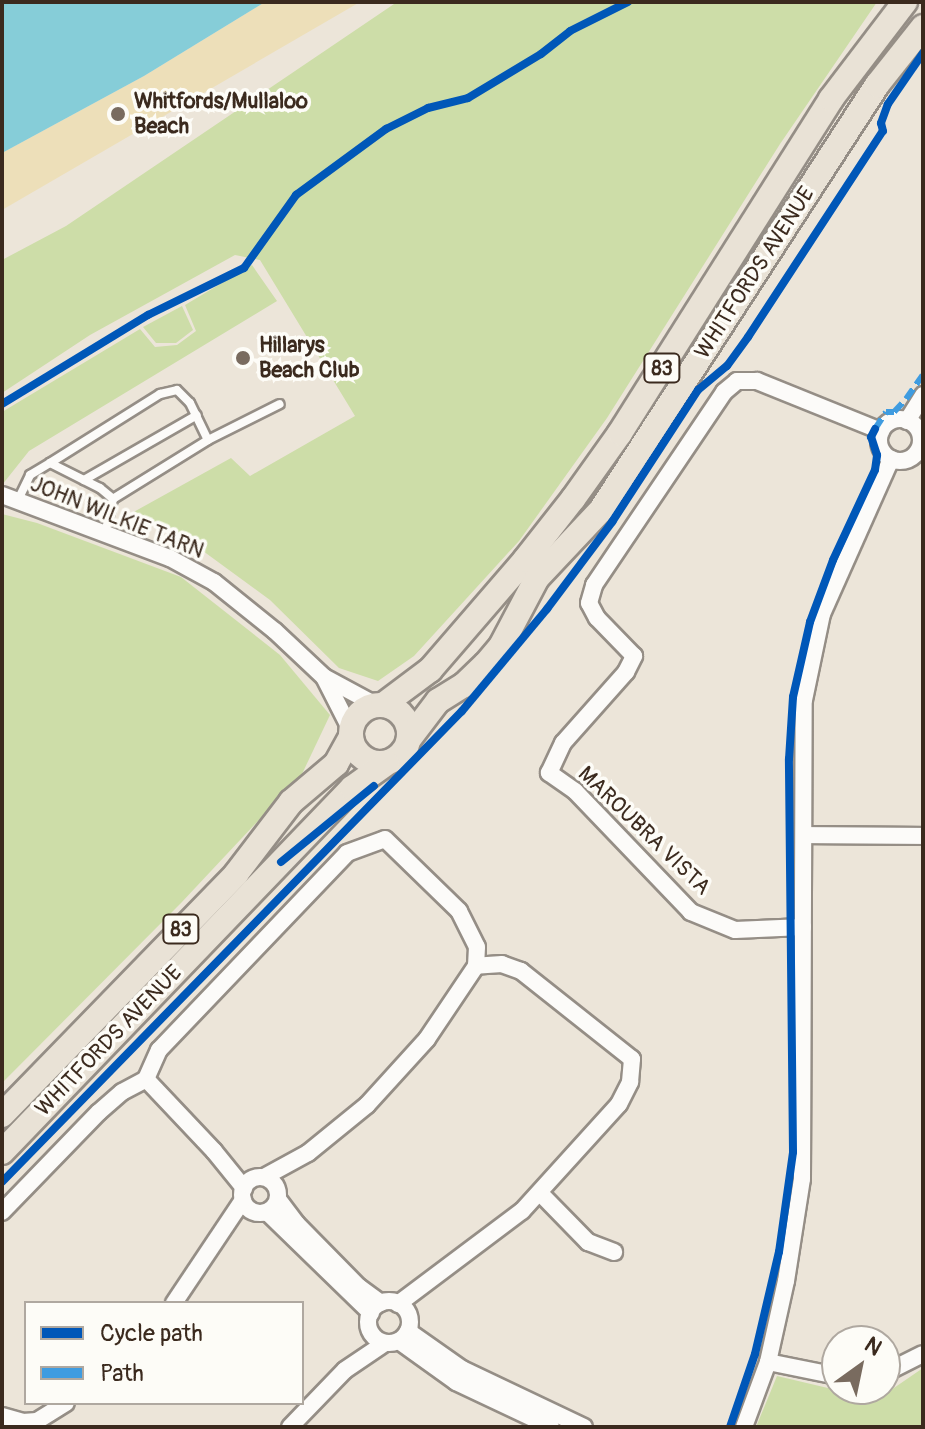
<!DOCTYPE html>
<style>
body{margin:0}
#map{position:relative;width:925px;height:1429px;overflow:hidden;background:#ece5d9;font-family:Pangolin,sans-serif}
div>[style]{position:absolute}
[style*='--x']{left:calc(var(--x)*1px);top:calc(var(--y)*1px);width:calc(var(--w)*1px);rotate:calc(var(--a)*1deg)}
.green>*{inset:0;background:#cddda8}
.sand>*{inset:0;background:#eddfb9}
.water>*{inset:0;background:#86cdd8}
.roads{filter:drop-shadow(2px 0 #958e86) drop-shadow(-2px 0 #958e86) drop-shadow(0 2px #958e86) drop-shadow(0 -2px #958e86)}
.service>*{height:8px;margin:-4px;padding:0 4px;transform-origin:4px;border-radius:4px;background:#fcfbf9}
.minor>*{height:16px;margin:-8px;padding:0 8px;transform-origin:8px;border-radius:8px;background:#fcfbf9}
.minor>.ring{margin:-8px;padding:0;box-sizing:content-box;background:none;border:16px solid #fcfbf9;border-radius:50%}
.primary>*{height:24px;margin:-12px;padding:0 12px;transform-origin:12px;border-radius:12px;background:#e9e2d6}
.primary>.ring{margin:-12px;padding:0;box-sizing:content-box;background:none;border:24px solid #e9e2d6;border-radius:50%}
.quiet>*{height:6px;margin-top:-3px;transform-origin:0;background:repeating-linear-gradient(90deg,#3f9ce0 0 12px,transparent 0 18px)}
.cycleway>*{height:8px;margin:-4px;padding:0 4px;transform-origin:4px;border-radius:4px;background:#0057b8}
.dots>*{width:22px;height:22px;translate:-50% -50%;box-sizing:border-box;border:4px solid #fdfcf7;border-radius:50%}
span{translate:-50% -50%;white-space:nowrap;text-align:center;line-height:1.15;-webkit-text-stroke:7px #fdfcf7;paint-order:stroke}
.shield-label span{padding:2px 6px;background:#fdfcf7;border:2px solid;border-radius:6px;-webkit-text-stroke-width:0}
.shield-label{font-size:20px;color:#3b2a1e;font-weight:700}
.poi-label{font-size:22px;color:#3b2a1e;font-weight:700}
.left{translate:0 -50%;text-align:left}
.street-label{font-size:22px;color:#3b2a1e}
.frame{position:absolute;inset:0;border:4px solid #3b2a1e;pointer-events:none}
.legend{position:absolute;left:24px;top:1301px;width:280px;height:104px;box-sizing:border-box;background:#fdfcf7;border:2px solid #afa8a0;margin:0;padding:10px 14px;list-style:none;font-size:24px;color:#3b2a1e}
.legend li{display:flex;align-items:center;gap:16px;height:40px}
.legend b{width:40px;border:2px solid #afa8a0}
.north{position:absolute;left:821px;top:1325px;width:80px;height:80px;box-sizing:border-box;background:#fdfcf7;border:2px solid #afa8a0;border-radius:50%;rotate:33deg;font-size:22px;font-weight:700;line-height:32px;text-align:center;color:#3b2a1e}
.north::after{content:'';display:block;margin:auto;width:28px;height:36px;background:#796b5f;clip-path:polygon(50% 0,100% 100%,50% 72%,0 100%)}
</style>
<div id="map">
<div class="green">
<i style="clip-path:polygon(397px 2px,877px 2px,780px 144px,607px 418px,519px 541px,414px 656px,378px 681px,339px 668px,270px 600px,188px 540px,130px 514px,231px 458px,250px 476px,355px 416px,260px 260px,235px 255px,90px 335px,2px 393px,2px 260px,66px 226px)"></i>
<i style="clip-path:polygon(252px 265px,277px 301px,29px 451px,2px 485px,2px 412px,140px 329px,155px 347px,177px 345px,196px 331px,185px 305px)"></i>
<i style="clip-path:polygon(182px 306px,193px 330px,176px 343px,156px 343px,143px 327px)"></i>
<i style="clip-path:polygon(2px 514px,37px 523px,181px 577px,280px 655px,330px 715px,302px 774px,181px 903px,2px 1083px)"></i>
<i style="clip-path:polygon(923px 1368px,923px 1427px,756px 1427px,777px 1376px,849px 1393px,888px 1392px)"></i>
</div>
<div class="sand">
<i style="clip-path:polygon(265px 2px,360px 2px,2px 210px,2px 153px,144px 76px)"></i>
</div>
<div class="water">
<i style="clip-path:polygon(2px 2px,265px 2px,144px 76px,2px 153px)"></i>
</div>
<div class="roads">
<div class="service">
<i style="--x:208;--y:440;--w:80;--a:-26.6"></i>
<i style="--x:50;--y:463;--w:130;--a:-32.1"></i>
<i style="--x:160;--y:394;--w:17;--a:-13"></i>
<i style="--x:177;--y:390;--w:18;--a:45"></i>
<i style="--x:190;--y:403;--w:41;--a:64.1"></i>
<i style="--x:208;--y:440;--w:112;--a:148.2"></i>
<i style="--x:84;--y:480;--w:130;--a:-29.9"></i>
<i style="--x:18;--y:500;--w:28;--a:-64"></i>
<i style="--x:30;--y:475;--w:23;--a:-31"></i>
<i style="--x:50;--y:463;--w:56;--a:26.6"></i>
<i style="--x:100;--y:488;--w:17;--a:40"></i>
<i style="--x:113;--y:499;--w:35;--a:103"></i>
</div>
<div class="minor">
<i class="ring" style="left:879px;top:419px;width:26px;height:26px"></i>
<i style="--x:907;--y:421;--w:31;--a:-58"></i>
<i style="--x:2;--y:495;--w:179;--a:20.6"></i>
<i style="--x:170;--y:558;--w:50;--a:28.6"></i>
<i style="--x:214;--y:582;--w:78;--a:38.8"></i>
<i style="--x:275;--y:631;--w:67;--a:43.2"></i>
<i style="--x:324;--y:677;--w:59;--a:28.3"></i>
<i style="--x:325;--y:679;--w:57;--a:63"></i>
<i style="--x:804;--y:835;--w:119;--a:0.5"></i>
<i style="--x:803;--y:927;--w:68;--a:177.5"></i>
<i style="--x:735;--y:930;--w:48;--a:-157.8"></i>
<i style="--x:691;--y:912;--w:168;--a:-133.8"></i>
<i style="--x:575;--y:791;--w:32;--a:-145"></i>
<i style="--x:549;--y:773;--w:33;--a:-65"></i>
<i style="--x:563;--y:743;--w:95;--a:-48.4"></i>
<i style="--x:626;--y:672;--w:18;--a:-63"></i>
<i style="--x:634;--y:656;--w:53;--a:-134.2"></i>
<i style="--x:597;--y:618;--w:17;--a:-118"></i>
<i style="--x:589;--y:603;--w:19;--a:-74"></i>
<i style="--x:594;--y:585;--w:233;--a:-56"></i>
<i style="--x:724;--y:392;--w:17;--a:-40"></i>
<i style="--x:737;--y:381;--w:20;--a:0"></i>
<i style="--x:757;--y:381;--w:134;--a:22"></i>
<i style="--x:146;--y:1079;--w:99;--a:46.6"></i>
<i style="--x:214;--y:1151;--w:48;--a:51"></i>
<i class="ring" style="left:242px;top:1177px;width:20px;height:20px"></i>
<i style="--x:540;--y:1193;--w:69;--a:45.6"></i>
<i style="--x:588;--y:1242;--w:28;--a:21"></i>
<i style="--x:278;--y:1199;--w:31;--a:53"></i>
<i style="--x:297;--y:1224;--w:88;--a:45.5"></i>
<i style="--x:359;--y:1287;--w:27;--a:36"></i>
<i style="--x:2;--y:1212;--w:139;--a:-45.9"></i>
<i style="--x:99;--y:1112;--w:30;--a:-41"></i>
<i style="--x:122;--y:1092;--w:27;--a:-28"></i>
<i style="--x:146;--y:1079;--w:32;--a:-66"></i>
<i style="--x:159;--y:1050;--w:272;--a:-46.3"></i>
<i style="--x:347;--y:853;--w:40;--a:-20.2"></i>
<i style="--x:385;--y:839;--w:103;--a:44.2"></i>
<i style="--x:459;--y:911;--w:40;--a:63.4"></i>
<i style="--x:477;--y:947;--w:19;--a:93"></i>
<i style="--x:476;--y:966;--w:88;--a:123.9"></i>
<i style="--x:427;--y:1039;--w:89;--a:132.3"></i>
<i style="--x:367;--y:1105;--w:76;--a:140.9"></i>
<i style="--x:308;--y:1153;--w:50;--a:151.4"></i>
<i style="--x:267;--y:1212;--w:145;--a:44.2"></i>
<i class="ring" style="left:368px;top:1301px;width:26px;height:26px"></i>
<i style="--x:174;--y:1303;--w:124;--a:-56.2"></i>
<i style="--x:398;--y:1304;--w:155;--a:-36.9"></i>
<i style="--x:522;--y:1211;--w:144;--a:-47.8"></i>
<i style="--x:619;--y:1104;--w:25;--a:-63"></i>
<i style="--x:630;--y:1082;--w:23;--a:-85"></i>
<i style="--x:632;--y:1059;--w:142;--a:-141.6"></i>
<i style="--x:521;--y:971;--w:20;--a:-160"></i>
<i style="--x:502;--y:964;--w:26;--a:176"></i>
<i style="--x:408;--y:1331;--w:66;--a:35.1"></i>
<i style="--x:462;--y:1369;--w:135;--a:25.4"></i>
<i style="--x:399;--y:1341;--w:70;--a:35.7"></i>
<i style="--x:456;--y:1382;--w:105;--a:25.3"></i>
<i style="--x:768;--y:1362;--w:70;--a:11.5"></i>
<i style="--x:885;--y:1373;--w:42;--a:-26.6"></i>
<i style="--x:2;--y:1416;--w:22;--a:16"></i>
<i style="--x:23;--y:1422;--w:14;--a:-4"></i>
<i style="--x:37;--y:1421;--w:34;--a:-32"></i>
<i style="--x:290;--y:1427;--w:79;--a:-46"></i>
<i style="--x:345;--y:1370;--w:48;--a:-34"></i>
<i style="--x:744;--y:1427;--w:69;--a:-69.7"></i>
<i style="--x:768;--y:1362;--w:83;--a:-77.5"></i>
<i style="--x:786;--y:1281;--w:103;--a:-81.1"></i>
<i style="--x:802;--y:1179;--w:479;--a:-89.8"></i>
<i style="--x:804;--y:700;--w:88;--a:-78.2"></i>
<i style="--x:822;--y:614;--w:170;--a:-66"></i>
</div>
<div class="primary">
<i class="ring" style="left:351px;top:705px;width:34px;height:34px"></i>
<i style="--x:383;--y:705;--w:59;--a:-36.7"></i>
<i style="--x:430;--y:670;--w:145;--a:-49.2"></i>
<i style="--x:525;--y:560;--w:78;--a:-51.8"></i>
<i style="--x:573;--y:499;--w:81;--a:-54.5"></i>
<i style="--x:620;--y:433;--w:395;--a:-57.7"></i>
<i style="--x:831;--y:99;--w:122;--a:-52.7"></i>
<i style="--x:409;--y:739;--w:48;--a:-52.7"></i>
<i style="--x:438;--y:701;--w:31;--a:-32"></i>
<i style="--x:464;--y:685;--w:30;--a:-44"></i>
<i style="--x:486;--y:664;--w:23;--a:-50"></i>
<i style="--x:501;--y:646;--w:77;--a:-62.1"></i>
<i style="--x:537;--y:578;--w:93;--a:-46.7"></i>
<i style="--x:601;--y:510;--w:507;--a:-57"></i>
<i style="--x:877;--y:85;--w:74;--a:-51.6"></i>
<i style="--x:2;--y:1115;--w:336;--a:-45.8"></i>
<i style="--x:236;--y:874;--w:91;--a:-52.6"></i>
<i style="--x:291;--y:802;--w:59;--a:-40.2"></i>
<i style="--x:336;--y:764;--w:31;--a:-61"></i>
<i style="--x:2;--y:1152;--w:505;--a:-46.12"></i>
<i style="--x:352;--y:788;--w:43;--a:-35.5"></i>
</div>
</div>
<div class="quiet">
<i style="--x:875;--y:429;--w:20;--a:-57"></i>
<i style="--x:886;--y:412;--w:8;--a:0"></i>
<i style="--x:894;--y:412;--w:18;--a:-47"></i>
<i style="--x:906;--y:399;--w:29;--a:-55"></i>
</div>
<div class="cycleway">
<i style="--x:2;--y:404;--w:171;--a:-31.4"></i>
<i style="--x:148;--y:315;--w:107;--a:-26.1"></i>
<i style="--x:244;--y:268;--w:90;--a:-54.5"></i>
<i style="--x:296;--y:195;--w:112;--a:-36.3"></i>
<i style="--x:386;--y:129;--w:47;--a:-26.6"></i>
<i style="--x:428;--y:108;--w:41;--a:-14"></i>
<i style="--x:468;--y:98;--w:85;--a:-31.1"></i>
<i style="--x:541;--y:54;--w:37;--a:-38"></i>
<i style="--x:570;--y:31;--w:65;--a:-26.6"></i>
<i style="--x:281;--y:862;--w:120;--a:-39.3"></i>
<i style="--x:2;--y:1182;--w:658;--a:-45.68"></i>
<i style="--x:462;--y:711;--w:133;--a:-50.2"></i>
<i style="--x:547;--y:609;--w:109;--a:-53.2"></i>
<i style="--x:612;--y:522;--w:158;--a:-56.9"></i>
<i style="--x:698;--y:390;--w:38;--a:-40"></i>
<i style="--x:727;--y:366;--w:36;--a:-54"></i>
<i style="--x:748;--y:337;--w:246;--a:-56.8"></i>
<i style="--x:883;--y:131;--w:8;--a:-104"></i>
<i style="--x:881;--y:123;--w:20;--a:-70"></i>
<i style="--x:888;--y:104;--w:62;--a:-55.5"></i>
<i style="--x:730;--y:1427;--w:77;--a:-71.1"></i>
<i style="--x:755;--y:1354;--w:105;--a:-76.8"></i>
<i style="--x:779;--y:1252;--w:101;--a:-82"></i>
<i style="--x:793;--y:1152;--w:393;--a:-90.6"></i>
<i style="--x:789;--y:759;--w:62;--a:-86.3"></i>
<i style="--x:793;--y:697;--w:77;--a:-77.2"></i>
<i style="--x:810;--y:622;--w:66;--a:-69.6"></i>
<i style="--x:833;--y:560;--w:99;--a:-65"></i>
<i style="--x:875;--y:470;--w:15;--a:-82"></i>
<i style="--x:877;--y:455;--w:19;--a:-108"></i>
<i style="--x:871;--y:437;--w:9;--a:-63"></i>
</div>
<div class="dots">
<i style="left:118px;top:114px;background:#796b5f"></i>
<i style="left:243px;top:358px;background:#796b5f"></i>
</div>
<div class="shield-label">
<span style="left:662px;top:368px">83</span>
<span style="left:181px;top:929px">83</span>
</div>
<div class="poi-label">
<span class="left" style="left:134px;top:114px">Whitfords/Mullaloo<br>Beach</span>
<span class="left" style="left:259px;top:358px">Hillarys<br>Beach Club</span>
</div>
<div class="street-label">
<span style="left:755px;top:273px;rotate:-57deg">WHITFORDS AVENUE</span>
<span style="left:117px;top:518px;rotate:22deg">JOHN WILKIE TARN</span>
<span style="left:644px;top:831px;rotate:44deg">MAROUBRA VISTA</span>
<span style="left:109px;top:1041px;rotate:-46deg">WHITFORDS AVENUE</span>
</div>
<div class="frame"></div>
<ul class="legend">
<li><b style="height:10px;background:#0057b8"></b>Cycle path</li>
<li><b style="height:10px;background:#3f9ce0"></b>Path</li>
</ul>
<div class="north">N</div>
</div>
